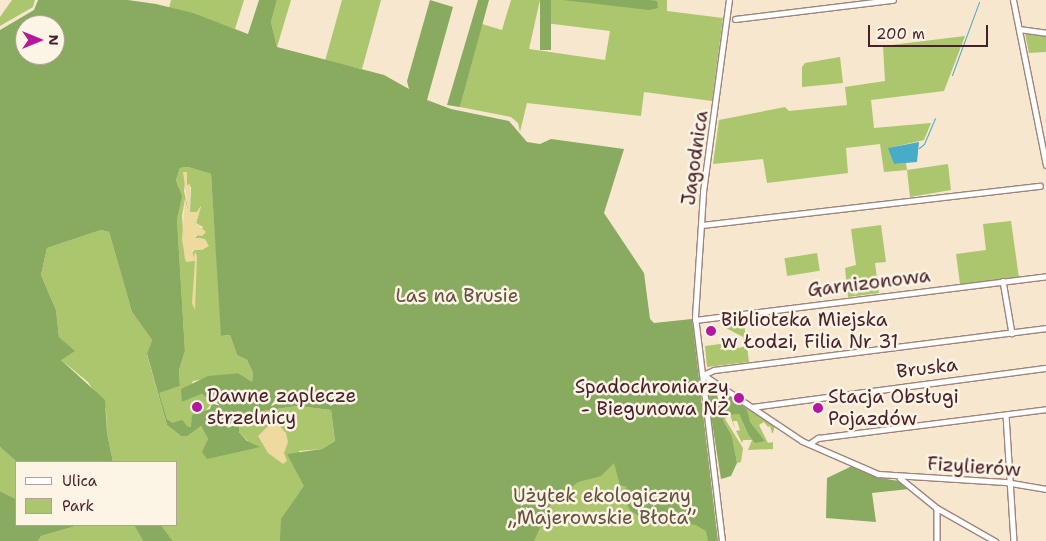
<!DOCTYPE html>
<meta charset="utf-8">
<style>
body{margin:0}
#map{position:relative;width:1046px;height:541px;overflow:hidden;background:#f6e7ce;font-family:"Shantell Sans",sans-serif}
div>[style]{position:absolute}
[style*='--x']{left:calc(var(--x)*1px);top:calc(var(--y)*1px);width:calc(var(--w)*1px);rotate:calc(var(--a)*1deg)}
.green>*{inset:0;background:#abc66c;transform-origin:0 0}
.forest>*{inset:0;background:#88ab60;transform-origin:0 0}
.sand>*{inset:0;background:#eeda9e}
.water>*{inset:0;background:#48abc7}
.stream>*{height:1px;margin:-0.5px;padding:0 0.5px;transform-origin:0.5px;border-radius:0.5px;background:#48abc7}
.roads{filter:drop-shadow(1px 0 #a0837c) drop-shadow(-1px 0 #a0837c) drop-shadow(0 1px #a0837c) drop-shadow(0 -1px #a0837c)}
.minor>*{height:4.5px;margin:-2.25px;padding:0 2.25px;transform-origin:2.25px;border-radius:2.25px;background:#fff}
.tertiary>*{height:5px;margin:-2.5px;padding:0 2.5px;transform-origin:2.5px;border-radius:2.5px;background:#fff}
.dots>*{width:14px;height:14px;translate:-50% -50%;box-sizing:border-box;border:2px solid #fcf5e5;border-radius:50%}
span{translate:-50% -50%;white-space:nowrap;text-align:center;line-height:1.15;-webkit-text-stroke:5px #fcf5e5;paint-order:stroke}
.street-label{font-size:19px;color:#4a1f2b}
.park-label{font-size:19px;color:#67513e}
.poi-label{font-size:19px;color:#4a1f2b}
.left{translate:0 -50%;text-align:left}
.right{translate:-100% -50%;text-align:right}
.legend{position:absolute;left:15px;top:461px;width:162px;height:65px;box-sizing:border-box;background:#fcf5e5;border:1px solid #b59f9b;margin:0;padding:6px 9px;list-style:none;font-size:15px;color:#4a1f2b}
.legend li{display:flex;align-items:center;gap:10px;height:25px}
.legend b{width:25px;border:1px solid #b59f9b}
.north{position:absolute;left:15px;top:15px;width:50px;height:50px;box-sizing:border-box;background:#fcf5e5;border:1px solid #b59f9b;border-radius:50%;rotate:90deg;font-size:14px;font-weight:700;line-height:20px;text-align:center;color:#4a1f2b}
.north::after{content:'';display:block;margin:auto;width:18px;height:22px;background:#b5179e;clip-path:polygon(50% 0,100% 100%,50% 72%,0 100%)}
.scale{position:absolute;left:868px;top:25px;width:120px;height:22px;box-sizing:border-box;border:2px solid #4a1f2b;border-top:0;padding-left:6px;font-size:15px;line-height:18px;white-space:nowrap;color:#4a1f2b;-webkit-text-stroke:4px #fcf5e5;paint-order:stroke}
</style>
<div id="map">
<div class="green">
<i style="clip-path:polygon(12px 0,35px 0,33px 7px,0 26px,0 17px)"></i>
<i style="clip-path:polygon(171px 0,244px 0,235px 29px,169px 8px)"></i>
<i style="clip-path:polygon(277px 0,291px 0,277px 47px,271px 22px)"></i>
<i style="clip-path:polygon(342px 0,381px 0,362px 69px,325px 61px)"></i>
<i style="clip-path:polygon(511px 0,540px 0,529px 49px,605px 60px,610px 31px,545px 23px,551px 0,667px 0,667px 11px,723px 18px,712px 101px,644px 92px,641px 116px,527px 103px,520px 132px,518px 123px,511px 117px,460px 107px,482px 24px,502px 30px)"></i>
<i style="clip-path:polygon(1025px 33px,1046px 36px,1046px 52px,1029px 53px)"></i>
<i style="clip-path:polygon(965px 36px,944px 91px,871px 100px,874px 128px,931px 123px,924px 140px,889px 148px,894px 164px,906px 163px,907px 170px,948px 164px,951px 190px,910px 197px,907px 170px,884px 172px,880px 144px,846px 148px,848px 173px,767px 183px,763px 159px,713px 164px,719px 120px,785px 107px,789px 111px,847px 105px,845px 87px,885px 81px,883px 46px)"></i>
<i style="clip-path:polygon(840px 57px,843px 83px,802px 87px,802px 67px,805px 63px)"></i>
<i style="clip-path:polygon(evenodd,188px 167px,211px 174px,222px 336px,230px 335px,237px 355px,247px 360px,253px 373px,252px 383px,238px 373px,193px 381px,182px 402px,202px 394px,212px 403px,192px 427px,172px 424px,167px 419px,158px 393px,180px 386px,179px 370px,185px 351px,177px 219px,179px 187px,176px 180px,180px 168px,188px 167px,186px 175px,187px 185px,191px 187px,190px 212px,197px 212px,201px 206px,196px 223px,203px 227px,195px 238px,205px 239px,185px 260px,182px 216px,185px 199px,188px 211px,188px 208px,184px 191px,186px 175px)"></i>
<i style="clip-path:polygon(1011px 221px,1019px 278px,960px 284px,956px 254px,986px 250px,983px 224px)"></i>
<i style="clip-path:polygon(881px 225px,886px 262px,875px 263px,879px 293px,848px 297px,845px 268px,856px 265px,851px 229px)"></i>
<i style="clip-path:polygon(101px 230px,109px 232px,132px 312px,152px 340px,147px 355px,167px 425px,181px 436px,201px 426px,208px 439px,204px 450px,248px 441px,239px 432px,240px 418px,249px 413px,297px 406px,331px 410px,335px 441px,322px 449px,299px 451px,305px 487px,285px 541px,173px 541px,161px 525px,176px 525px,176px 462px,113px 462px,107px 433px,106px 409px,88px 382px,60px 359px,74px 351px,59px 337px,56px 310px,41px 275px,47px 248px)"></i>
<i style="left:817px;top:253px;width:18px;height:33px;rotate:81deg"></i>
<i style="clip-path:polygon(743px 316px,749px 362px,707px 367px,705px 346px,728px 343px,729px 347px,737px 343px,738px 348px,743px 347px,743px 337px,726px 328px,725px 319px)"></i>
<i style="clip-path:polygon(747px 409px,775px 425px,773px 433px,772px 433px,770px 426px,768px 427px,764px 422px,759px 425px,768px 443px,773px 442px,773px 449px,748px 450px,752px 440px,743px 440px,742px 443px,736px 431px,740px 430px,737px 421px,733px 421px,735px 429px,730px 415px,725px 419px,743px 448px,741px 462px,737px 463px,732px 436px,723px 420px,726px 415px,732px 412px,739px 414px,748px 434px,765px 441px,749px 422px)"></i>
<i style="clip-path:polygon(0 447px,17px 462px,16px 499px,0 491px)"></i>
<i style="clip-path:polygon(616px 456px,711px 518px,713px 541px,528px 541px,534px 503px)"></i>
<i style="clip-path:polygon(79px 525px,134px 525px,143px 541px,38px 541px,41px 536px)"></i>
</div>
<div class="forest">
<i style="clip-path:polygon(evenodd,38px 0,128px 0,156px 4px,193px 13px,248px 34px,259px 0,277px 0,271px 22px,277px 47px,384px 75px,409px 89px,407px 81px,430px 0,453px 7px,427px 100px,451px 109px,509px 121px,527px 142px,540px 144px,551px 139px,624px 149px,604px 213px,644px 273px,650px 319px,654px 323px,692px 319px,718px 541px,708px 541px,706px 531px,696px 525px,640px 517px,630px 510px,625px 501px,622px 492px,627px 487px,620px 485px,614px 463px,601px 476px,578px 482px,551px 504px,534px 541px,280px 541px,281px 519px,304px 486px,287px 454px,322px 449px,335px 441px,331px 410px,297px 406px,249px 413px,240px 418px,239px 432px,247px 441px,260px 447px,207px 459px,202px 452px,208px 439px,201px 426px,187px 436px,181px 436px,167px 425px,147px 354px,152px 340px,132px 312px,109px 232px,101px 230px,47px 248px,41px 275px,56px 310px,59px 337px,75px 351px,61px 360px,105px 400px,107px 433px,113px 462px,17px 462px,0 447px,0 30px,34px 10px,38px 0,25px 25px,55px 25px,55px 55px,25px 55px,25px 25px,38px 0,188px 167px,211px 174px,221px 336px,230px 335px,237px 355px,247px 360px,253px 373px,252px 382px,238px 373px,230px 374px,208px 376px,181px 389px,182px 402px,202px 394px,212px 403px,210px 409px,192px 415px,191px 427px,187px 426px,182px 420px,172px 423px,167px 419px,159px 393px,180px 386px,179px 370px,185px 351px,177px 219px,182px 196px,176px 180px,180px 168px,188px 167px)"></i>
<i style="clip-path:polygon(478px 0,489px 0,460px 107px,447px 105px)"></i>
<i style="left:540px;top:0;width:11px;height:50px"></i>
<i style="clip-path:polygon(563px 0,649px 0,657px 1px,658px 8px,649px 10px)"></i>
<i style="clip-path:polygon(710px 381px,747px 409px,750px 422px,765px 441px,755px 443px,748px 434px,739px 414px,726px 415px,723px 420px,732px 436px,737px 463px,731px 476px,721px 479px,708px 397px)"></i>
<i style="clip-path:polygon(852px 466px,880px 478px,899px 481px,909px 489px,872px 493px,876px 522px,826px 518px,827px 478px)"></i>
<i style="clip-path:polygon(0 491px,16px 499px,16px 525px,79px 525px,41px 536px,38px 541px,0 541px)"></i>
<i style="clip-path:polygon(134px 525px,161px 525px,173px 541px,143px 541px)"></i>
</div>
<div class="sand">
<i style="clip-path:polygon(183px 172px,187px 172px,187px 185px,190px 184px,190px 212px,197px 212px,201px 206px,196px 223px,206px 232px,202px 236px,195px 235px,195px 238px,205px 239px,209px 246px,202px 250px,192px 250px,194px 258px,195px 251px,197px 256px,195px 310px,192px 303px,195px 261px,186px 262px,182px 240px,185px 198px,187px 211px,188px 208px)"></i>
<i style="clip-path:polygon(268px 413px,286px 433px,288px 442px,284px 453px,287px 461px,283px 464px,268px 453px,258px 436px,269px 425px,266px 415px)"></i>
</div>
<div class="water">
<i style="clip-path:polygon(919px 142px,917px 162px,894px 164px,888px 148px)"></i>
</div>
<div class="stream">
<i style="--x:952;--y:75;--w:78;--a:-69.7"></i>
<i style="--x:919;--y:148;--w:6;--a:-39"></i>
<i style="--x:924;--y:144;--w:28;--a:-67"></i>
</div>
<div class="roads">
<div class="minor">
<i style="--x:735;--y:19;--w:159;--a:-6.9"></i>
<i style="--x:1019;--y:29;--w:27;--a:8"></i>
<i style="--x:702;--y:225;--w:340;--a:-6.6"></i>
<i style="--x:1003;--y:281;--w:53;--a:80.2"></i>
<i style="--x:695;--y:320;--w:354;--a:-7.1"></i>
<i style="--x:702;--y:374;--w:57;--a:-97"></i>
<i style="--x:695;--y:317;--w:125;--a:-86.3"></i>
<i style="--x:703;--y:192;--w:194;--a:-82.3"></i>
<i style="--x:705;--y:374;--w:10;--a:-24"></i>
<i style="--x:714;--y:370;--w:335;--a:-7.2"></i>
<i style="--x:752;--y:407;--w:297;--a:-7.6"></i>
<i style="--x:1006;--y:415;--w:126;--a:86.4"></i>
<i style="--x:809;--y:444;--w:11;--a:-34"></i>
<i style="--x:818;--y:438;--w:230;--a:-7.2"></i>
<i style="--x:900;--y:478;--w:48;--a:39"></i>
<i style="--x:937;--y:508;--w:67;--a:29.6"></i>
<i style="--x:937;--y:508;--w:33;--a:90"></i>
</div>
<div class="tertiary">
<i style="--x:1013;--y:0;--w:168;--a:78.7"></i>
<i style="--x:722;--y:541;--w:168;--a:-96.8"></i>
<i style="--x:702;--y:374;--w:120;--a:33.8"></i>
<i style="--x:802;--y:441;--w:83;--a:23.5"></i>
<i style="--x:878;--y:474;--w:127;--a:3.6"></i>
<i style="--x:1005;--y:482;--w:42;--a:9.7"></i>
</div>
</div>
<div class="dots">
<i style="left:711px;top:331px;background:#b5179e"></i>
<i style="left:739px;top:398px;background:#b5179e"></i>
<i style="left:197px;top:407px;background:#b5179e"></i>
<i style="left:818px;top:408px;background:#b5179e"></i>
</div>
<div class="street-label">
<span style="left:695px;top:158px;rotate:-82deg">Jagodnica</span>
<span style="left:869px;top:283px;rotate:-7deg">Garnizonowa</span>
<span style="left:927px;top:368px;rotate:-7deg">Bruska</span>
<span style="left:974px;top:467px;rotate:4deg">Fizylierów</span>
</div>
<div class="park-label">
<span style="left:457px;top:296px">Las na Brusie</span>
<span style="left:602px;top:507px">Użytek ekologiczny<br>„Majerowskie Błota”</span>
</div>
<div class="poi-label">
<span class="left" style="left:721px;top:331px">Biblioteka Miejska<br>w Łodzi, Filia Nr 31</span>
<span class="right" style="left:729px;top:398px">Spadochroniarzy<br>- Biegunowa NŻ</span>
<span class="left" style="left:207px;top:407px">Dawne zaplecze<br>strzelnicy</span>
<span class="left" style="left:828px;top:408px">Stacja Obsługi<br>Pojazdów</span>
</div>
<ul class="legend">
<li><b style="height:6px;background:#fff"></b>Ulica</li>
<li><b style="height:14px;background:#abc66c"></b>Park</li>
</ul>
<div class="north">N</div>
<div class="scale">200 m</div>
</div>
